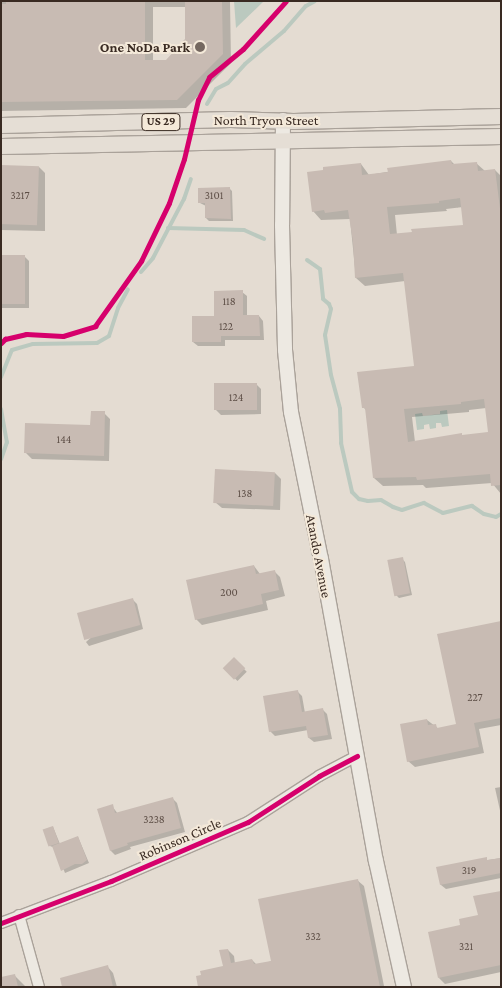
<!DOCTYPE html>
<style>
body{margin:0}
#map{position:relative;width:502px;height:988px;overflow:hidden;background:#e4dcd2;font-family:"Crimson Pro",serif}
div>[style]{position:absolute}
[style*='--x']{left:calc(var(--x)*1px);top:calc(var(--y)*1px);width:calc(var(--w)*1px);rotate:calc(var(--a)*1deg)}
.water>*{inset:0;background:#bbc9bf}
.shadow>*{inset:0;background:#0003;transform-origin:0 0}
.stream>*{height:4px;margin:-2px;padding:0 2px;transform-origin:2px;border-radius:2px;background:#bbc9bf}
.building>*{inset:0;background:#c8bbb3;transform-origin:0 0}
.roads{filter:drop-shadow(1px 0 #aaa29a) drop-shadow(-1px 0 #aaa29a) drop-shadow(0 1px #aaa29a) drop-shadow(0 -1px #aaa29a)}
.street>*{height:10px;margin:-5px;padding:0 5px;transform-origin:5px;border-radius:5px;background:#ede9e2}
.secondary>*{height:14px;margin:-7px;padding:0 7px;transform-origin:7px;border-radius:7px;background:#ede9e2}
.primary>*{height:15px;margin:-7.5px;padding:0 7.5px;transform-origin:7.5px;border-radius:7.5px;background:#e5ded5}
.cycleway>*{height:5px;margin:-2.5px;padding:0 2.5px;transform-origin:2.5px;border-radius:2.5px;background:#d6006c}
.dots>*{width:14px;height:14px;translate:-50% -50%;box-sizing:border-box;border:2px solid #f4e9d9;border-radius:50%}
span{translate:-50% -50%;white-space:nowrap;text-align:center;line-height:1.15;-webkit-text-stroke:4px #f4e9d9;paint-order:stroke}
.number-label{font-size:11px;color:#5d4e46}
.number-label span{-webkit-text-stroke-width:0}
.shield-label span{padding:1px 4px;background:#f4e9d9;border:1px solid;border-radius:4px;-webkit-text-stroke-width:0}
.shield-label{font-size:12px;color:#392a22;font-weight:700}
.poi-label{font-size:14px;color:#392a22;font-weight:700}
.right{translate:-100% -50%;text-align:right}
.street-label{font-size:14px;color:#392a22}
.frame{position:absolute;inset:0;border:2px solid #392a22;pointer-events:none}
</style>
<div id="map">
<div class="water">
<i style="clip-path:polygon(234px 1px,264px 1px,236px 28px)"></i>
<i style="clip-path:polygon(447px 410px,449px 426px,442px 427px,441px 423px,436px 423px,436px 428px,430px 429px,429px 424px,424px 425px,424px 429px,417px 430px,415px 414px,422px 413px,423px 416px,440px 414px,440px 411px)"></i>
</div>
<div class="shadow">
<i style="clip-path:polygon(evenodd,230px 1px,231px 63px,186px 108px,1px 111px,1px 2px,230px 1px,153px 7px,186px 7px,186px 40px,166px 61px,153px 61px,153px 7px)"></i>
<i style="clip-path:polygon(evenodd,451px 161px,455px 165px,476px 163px,485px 171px,495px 170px,501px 176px,501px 494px,492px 483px,426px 488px,423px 485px,383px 486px,374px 478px,367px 411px,364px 408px,416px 367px,405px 281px,365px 286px,356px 278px,350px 219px,321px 220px,313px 211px,361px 164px,369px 175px,451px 161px,463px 207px,465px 226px,397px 235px,395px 215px,447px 211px,446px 209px,463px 207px,451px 161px,486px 408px,489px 433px,464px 437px,462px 435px,415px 442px,412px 417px,469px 412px,469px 410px,486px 408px)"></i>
<i style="clip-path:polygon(1px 166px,39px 167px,45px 173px,45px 231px,1px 230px)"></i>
<i style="clip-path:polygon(229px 188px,232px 191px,233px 221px,209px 221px,206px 218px,206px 206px,200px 203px)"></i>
<i style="clip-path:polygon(1px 256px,25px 257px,29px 261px,29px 308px,1px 308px)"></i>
<i style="clip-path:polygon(242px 292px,247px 296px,247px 316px,259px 316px,263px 321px,264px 340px,225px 340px,225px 346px,198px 346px,193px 342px)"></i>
<i style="clip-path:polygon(256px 384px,261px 389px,261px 414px,221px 415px,216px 410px)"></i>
<i style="clip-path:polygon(104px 413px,110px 419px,109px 461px,32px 459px,26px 453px,91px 427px)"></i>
<i style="clip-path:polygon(275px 473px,281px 479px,280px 510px,222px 508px,215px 502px)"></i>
<i style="clip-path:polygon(402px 559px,405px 562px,412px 595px,399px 598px,396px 595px)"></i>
<i style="clip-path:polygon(254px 566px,260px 574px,274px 571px,280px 577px,285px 596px,266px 601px,268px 610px,202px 625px,196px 619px)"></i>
<i style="clip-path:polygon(133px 600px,137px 604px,143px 629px,89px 646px,86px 642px)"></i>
<i style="clip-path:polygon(501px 622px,501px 725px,479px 729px,484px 753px,415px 767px,408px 761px,427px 720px,439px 729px,457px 725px)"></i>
<i style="left:234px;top:659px;width:18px;height:13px;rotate:45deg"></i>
<i style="clip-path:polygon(297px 691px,302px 696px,305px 713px,323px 710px,327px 714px,332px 739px,314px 742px,309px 738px,308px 730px,275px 736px,270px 731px)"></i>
<i style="clip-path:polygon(501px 787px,501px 815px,495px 788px)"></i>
<i style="clip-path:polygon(173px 799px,177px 803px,185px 832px,130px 847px,131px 849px,115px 855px,111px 851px,98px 810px,112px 806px,118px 814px)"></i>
<i style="clip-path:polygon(53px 827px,60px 844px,78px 837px,89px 863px,65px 873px,55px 848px,50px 846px)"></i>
<i style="clip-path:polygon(501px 858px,501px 878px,446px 889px,441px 885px,438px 868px)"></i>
<i style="clip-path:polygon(357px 880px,364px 886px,384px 986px,387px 987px,200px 987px,224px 967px,228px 950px,234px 956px,235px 964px,252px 960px,257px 965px,272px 961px)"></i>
<i style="clip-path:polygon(501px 892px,501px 972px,445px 984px,439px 978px,462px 926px,479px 916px)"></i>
<i style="clip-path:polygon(107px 966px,113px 973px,117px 987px,63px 987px)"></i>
<i style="clip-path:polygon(14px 975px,26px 987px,1px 987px)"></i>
</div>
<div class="stream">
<i style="--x:207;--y:104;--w:17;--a:-59"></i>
<i style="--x:216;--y:89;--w:13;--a:-27"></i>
<i style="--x:228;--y:83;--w:25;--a:-48"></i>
<i style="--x:245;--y:64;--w:51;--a:-40.2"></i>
<i style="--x:284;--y:31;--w:33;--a:-49"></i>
<i style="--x:306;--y:6;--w:10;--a:-29"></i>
<i style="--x:168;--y:228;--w:76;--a:1.5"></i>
<i style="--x:244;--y:230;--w:22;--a:24"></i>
<i style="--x:307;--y:260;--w:16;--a:35"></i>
<i style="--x:320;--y:269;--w:30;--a:84"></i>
<i style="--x:323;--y:299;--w:8;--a:40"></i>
<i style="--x:329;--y:304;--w:5;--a:68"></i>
<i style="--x:331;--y:309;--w:27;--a:103"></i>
<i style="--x:325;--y:335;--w:40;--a:81.5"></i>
<i style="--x:331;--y:375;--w:35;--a:75"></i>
<i style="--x:340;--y:409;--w:34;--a:88"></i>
<i style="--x:341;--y:443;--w:50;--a:77.3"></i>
<i style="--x:352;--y:492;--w:10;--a:45"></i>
<i style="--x:359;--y:499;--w:9;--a:13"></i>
<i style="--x:368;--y:501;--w:13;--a:-4"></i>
<i style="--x:381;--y:500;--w:14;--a:30"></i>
<i style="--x:393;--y:507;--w:9;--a:18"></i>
<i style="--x:402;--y:510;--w:23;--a:-18"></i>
<i style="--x:424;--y:503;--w:21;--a:28"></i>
<i style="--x:443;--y:513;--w:30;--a:-14"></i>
<i style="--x:472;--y:506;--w:14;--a:34"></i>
<i style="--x:484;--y:514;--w:12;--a:14"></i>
<i style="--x:496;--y:517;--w:6;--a:-31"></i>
<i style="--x:141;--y:272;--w:18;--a:-49"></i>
<i style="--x:153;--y:258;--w:67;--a:-62.3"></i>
<i style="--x:184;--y:199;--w:21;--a:-71"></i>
<i style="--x:1;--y:377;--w:29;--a:-68"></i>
<i style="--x:12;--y:350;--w:22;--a:-16"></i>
<i style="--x:33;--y:344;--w:64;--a:-0.9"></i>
<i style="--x:97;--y:343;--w:14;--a:-30"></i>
<i style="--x:109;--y:336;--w:29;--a:-72"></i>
<i style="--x:118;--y:308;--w:21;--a:-62"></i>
<i style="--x:1;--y:409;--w:34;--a:80"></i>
<i style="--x:7;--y:442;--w:18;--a:109"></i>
</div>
<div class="building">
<i style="clip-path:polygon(6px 1px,145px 1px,145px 60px,166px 60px,185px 39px,185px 1px,222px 1px,223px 54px,177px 100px,1px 102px,1px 4px,6px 4px)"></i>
<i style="clip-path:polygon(evenodd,451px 160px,452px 164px,477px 162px,478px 171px,495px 169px,501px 216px,501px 485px,491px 486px,490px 474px,417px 480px,416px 477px,373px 478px,365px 408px,362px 408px,357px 372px,414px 366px,403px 273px,355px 278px,353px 242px,348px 210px,325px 213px,324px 210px,312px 212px,307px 172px,323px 170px,323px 167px,361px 163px,362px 175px,388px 172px,387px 168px,451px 160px,460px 198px,463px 225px,411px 229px,412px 232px,390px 234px,387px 207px,439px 203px,439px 201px,460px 198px,451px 160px,484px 399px,488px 432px,462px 435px,462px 433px,408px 442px,404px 409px,461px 404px,461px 402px,484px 399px)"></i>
<i style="left:1px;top:165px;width:38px;height:59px;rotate:2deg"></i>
<i style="clip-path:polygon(230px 187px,231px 219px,205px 218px,205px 203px,198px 203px,198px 188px)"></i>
<i style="left:1px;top:255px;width:24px;height:49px"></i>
<i style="clip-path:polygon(243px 290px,243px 315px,259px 315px,260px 336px,221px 336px,221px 342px,192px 342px,192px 316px,214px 316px,214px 291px)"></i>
<i style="left:257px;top:383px;width:27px;height:43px;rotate:90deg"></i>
<i style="clip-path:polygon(91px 411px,105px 411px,104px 456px,24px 453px,25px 423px,90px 425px)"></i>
<i style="left:215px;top:469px;width:60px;height:34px;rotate:3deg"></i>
<i style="left:403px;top:557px;width:37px;height:16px;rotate:79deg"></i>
<i style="clip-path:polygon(254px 565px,256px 574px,275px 570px,279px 590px,261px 594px,263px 604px,195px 620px,186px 580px)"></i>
<i style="left:133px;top:598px;width:28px;height:58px;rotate:75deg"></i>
<i style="clip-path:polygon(501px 621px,501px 718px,474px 723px,479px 747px,407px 762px,400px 724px,427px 719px,428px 725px,436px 724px,437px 728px,456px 724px,437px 634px)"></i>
<i style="left:234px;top:657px;width:16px;height:16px;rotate:45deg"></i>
<i style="clip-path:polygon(298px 690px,302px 712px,323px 708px,328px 735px,308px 738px,306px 726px,269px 732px,263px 696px)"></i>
<i style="clip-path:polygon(173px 797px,181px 828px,127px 843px,128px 845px,110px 851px,97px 809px,113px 804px,115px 813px)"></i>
<i style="left:53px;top:826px;width:18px;height:11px;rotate:71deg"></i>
<i style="clip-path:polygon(78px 836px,87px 860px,82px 864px,75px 864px,61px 871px,52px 846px)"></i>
<i style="clip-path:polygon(487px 857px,487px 860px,501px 858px,501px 873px,440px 885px,436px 867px)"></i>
<i style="clip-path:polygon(358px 879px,380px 987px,198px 987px,196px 976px,201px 975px,200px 971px,223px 966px,219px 950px,228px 949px,231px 963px,252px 959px,254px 964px,271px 961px,258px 899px)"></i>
<i style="clip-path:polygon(501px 891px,501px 965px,438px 978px,428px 932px,460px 925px,459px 919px,478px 915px,473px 896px)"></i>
<i style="clip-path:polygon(108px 965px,113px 987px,62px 987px,60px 978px)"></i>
<i style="clip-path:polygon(15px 974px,18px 987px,1px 987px,1px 977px)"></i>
</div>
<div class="roads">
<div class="street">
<i style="--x:19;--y:915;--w:75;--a:74.5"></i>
<i style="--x:1;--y:923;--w:118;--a:-20.9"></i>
<i style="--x:111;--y:881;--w:149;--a:-23.3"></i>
<i style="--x:248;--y:822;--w:85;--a:-32.9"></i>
<i style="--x:319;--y:776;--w:43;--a:-27.8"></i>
</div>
<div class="secondary">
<i style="--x:283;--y:120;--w:105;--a:90.5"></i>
<i style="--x:282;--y:225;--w:125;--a:88.6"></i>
<i style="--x:285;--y:350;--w:62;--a:84.5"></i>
<i style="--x:291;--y:412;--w:150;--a:78.5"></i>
<i style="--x:321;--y:559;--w:307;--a:79.7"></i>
<i style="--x:376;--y:861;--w:129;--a:77.5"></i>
</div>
<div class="primary">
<i style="--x:1;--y:125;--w:229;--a:-1.5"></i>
<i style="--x:230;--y:119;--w:63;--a:1.8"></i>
<i style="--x:293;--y:121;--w:208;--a:-1.4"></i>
<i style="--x:1;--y:146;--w:500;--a:-1.15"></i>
</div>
</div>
<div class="cycleway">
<i style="--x:1;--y:343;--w:6;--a:-45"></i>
<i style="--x:5;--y:339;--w:22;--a:-13"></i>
<i style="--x:26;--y:334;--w:37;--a:3"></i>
<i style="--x:63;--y:336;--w:34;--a:-17"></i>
<i style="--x:95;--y:326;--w:80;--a:-54.7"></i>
<i style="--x:141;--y:261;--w:64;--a:-64.2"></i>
<i style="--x:169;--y:203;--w:46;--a:-71.2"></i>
<i style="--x:184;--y:159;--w:61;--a:-76.7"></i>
<i style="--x:198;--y:100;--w:25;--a:-64"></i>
<i style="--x:209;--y:77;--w:44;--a:-39.5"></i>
<i style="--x:243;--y:49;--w:64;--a:-48.1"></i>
<i style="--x:1;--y:923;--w:118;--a:-20.9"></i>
<i style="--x:111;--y:881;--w:149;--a:-23.3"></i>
<i style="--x:248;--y:822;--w:85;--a:-32.9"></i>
<i style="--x:319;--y:776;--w:43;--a:-27.8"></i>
</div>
<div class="dots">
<i style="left:200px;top:47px;background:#756860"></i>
</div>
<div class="number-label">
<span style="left:20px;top:195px">3217</span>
<span style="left:214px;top:195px">3101</span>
<span style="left:229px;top:301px">118</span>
<span style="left:226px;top:326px">122</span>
<span style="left:236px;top:397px">124</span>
<span style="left:64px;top:439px">144</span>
<span style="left:245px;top:493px">138</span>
<span style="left:229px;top:592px">200</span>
<span style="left:475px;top:697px">227</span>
<span style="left:154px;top:819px">3238</span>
<span style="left:469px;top:870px">319</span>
<span style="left:313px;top:936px">332</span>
<span style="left:466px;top:946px">321</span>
</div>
<div class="shield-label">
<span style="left:161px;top:122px">US 29</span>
</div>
<div class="poi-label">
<span class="right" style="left:190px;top:47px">One NoDa Park</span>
</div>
<div class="street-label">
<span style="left:266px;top:120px">North Tryon Street</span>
<span style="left:319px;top:556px;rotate:79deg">Atando Avenue</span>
<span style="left:180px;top:839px;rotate:-23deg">Robinson Circle</span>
</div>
<div class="frame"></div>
</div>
